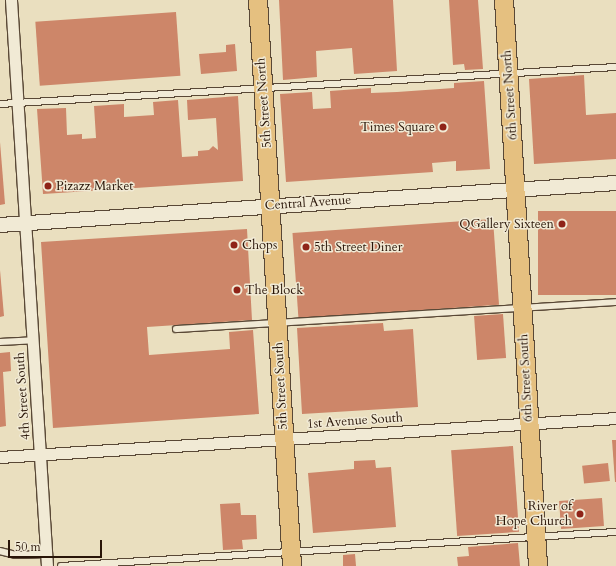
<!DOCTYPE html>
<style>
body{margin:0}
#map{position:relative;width:616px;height:566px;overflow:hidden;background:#eadfbf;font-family:Cardo,serif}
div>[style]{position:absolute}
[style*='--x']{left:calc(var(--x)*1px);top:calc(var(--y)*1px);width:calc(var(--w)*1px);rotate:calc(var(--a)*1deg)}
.building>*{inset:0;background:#cd8669;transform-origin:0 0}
.roads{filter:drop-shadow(1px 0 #594836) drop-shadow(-1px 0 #594836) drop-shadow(0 1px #594836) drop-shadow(0 -1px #594836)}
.service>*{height:5.5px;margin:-2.75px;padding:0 2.75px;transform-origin:2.75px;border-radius:2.75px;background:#f1ead5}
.minor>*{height:11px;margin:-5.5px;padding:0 5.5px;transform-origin:5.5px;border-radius:5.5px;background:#f1ead5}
.tertiary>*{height:14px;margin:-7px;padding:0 7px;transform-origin:7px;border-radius:7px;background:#f1ead5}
.primary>*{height:18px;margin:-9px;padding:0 9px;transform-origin:9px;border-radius:9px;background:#e5c080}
.dots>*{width:11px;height:11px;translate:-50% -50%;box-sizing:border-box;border:2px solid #f1ead5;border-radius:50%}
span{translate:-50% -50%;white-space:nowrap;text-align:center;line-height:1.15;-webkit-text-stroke:3px #f1ead5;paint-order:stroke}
.street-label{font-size:13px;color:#291508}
.poi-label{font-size:13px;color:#291508}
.right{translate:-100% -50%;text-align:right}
.left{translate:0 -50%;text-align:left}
.scale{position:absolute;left:8px;top:540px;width:94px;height:18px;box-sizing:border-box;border:2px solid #291508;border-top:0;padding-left:5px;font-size:12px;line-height:14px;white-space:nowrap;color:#291508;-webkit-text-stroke:3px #f1ead5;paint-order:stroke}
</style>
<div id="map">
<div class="building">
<i style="clip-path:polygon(279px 0,393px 0,397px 71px,354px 74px,352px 48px,316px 51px,317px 77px,283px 80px)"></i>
<i style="clip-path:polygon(449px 0,478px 0,483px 69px,465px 70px,464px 64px,453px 65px)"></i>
<i style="left:176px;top:12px;width:64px;height:141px;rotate:86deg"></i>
<i style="clip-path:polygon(235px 44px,237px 71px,201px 74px,199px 54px,226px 52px,226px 45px)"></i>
<i style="clip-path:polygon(584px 75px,586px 115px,616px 113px,616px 159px,534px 164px,529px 79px)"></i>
<i style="clip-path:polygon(484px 81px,490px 169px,456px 171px,456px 161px,432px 163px,433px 172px,286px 182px,280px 94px,312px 92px,313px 109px,331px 108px,330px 91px,371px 88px,371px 93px,397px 92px,454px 88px,454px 83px)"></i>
<i style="clip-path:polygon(238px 96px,243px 181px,43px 194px,37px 109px,66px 108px,67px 135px,82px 134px,82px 139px,96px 138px,94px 106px,124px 104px,124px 117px,154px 115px,153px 102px,178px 100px,182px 157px,198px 156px,198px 151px,209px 150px,213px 146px,218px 150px,216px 118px,188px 120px,187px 100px)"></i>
<i style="clip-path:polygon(0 142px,5px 204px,0 205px)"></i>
<i style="left:616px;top:211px;width:84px;height:78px;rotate:90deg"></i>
<i style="left:493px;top:219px;width:86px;height:201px;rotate:86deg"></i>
<i style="clip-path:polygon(247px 229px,252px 320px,147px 327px,149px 355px,230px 349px,229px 332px,253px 330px,259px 414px,53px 428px,41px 242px)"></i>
<i style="clip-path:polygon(0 270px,4px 316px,0 317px)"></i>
<i style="left:503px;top:314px;width:44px;height:29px;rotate:86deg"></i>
<i style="clip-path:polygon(383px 323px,384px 331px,413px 329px,418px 407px,302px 414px,297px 328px)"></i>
<i style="clip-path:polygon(10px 352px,11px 371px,3px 372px,6px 426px,0 427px,0 353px)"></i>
<i style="clip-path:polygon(612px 440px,616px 440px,616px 482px,615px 482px)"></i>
<i style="left:513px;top:446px;width:86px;height:62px;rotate:86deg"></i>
<i style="clip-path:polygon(375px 460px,376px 468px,391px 467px,396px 527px,313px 533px,308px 473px,354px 469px,354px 461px)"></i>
<i style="left:608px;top:463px;width:18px;height:26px;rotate:84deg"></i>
<i style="left:602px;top:498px;width:28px;height:43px;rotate:86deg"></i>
<i style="clip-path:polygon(240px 503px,241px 515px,256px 515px,257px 539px,242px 540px,243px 549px,223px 550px,220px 504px)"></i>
<i style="clip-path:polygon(518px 543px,520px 566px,458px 566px,457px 557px,469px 556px,468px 547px)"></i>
<i style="clip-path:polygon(355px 554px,356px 566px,343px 566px,343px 555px)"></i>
</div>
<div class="roads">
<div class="service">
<i style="--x:0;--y:104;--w:617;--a:-3.44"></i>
<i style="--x:176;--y:329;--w:441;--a:-3.5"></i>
<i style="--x:0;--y:342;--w:33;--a:-3"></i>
<i style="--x:0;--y:551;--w:16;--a:14"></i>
<i style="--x:16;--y:555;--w:31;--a:-2"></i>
<i style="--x:61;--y:566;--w:556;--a:-3.51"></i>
</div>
<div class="minor">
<i style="--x:11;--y:0;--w:567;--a:86.36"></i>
<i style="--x:0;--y:457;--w:617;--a:-3.62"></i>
</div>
<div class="tertiary">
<i style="--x:0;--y:225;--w:617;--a:-3.9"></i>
</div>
<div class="primary">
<i style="--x:258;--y:0;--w:567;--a:86.56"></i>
<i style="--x:504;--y:0;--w:567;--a:86.56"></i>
</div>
</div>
<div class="dots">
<i style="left:443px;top:127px;background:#8f2418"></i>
<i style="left:48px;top:186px;background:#8f2418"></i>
<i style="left:562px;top:224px;background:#8f2418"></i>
<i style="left:234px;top:245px;background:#8f2418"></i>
<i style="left:306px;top:247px;background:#8f2418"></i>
<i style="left:237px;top:290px;background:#8f2418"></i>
<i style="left:580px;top:514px;background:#8f2418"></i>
</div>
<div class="street-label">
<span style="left:510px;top:95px;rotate:-94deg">6th Street North</span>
<span style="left:264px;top:103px;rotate:-94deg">5th Street North</span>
<span style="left:308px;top:203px;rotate:-4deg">Central Avenue</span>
<span style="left:526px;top:378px;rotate:-93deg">6th Street South</span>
<span style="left:281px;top:386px;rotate:-93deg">5th Street South</span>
<span style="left:23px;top:396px;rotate:-94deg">4th Street South</span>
<span style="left:355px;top:421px;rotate:-4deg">1st Avenue South</span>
</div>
<div class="poi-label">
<span class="right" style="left:435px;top:127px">Times Square</span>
<span class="left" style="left:56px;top:186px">Pizazz Market</span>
<span class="right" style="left:554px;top:224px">QGallery Sixteen</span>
<span class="left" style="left:242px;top:245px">Chops</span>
<span class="left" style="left:314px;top:247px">5th Street Diner</span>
<span class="left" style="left:245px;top:290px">The Block</span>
<span class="right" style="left:572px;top:514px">River of<br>Hope Church</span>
</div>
<div class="scale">50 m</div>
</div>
